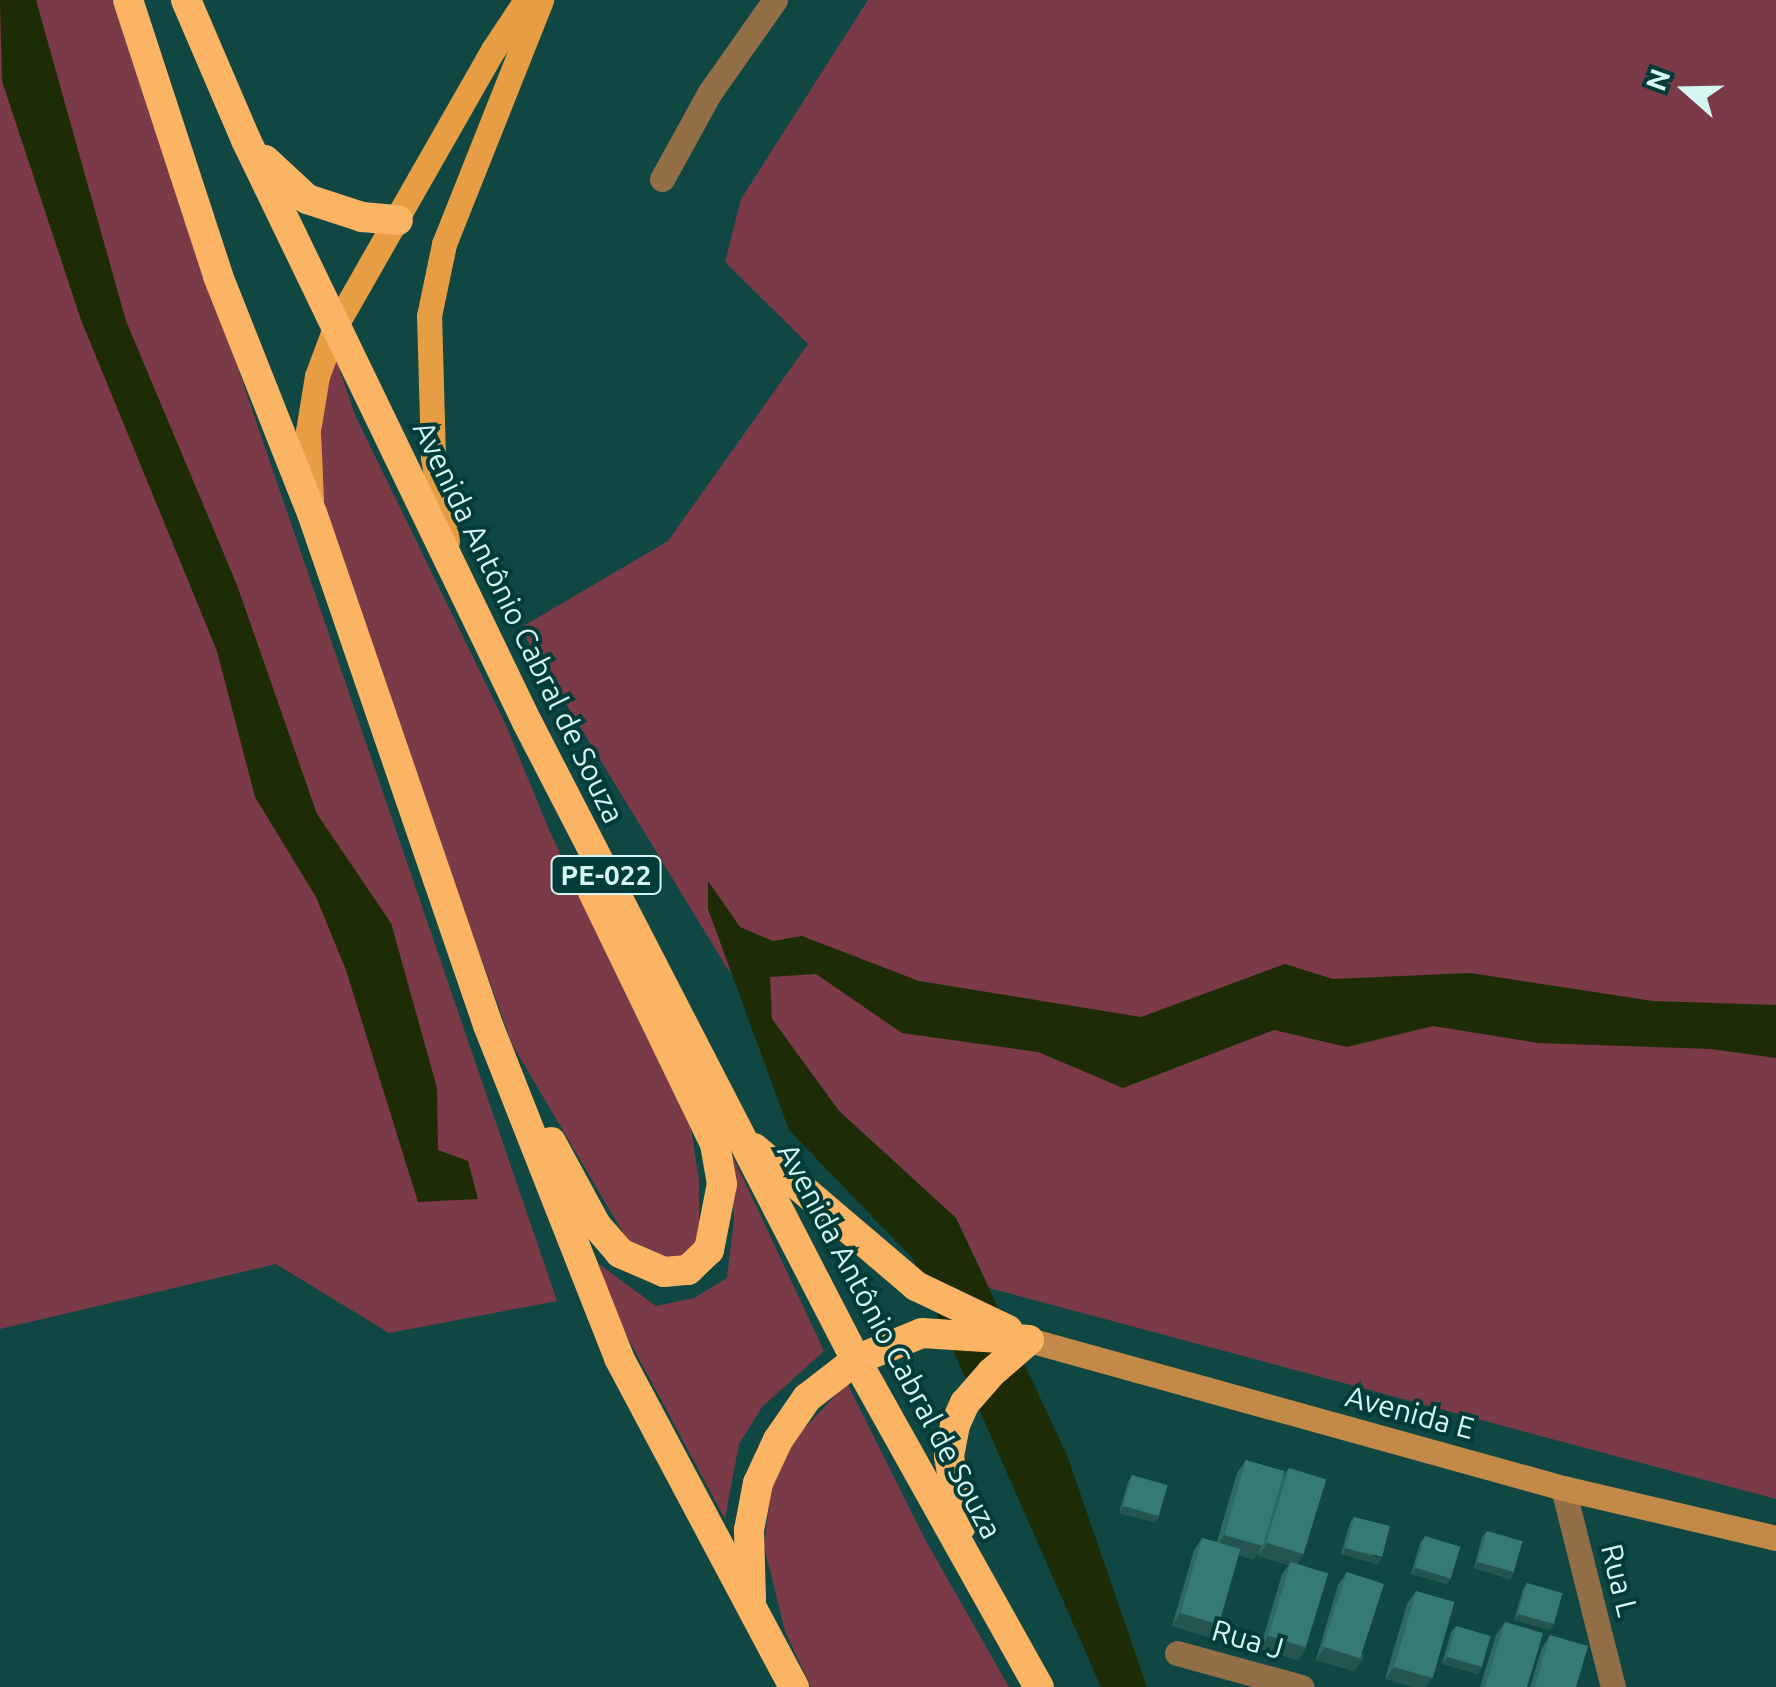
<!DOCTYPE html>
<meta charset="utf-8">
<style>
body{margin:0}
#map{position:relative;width:1776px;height:1687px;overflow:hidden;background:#114743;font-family:Ubuntu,sans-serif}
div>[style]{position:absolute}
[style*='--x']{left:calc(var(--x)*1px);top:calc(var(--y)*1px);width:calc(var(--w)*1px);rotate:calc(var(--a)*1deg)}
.green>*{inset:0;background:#7a3a48}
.water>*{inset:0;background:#1d2b07}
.street>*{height:25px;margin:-12.5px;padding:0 12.5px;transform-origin:12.5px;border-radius:12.5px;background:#936f48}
.secondary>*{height:25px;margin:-12.5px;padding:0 12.5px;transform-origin:12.5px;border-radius:12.5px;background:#c38948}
.primary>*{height:25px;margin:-12.5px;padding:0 12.5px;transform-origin:12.5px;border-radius:12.5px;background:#e79d44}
.highway>*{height:30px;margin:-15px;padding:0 15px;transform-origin:15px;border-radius:15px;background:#fbb464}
.wall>*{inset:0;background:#2e6964}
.shaded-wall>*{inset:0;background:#265551;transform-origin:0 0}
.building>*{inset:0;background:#367a74;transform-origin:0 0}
span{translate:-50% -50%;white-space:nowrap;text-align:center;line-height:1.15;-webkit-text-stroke:8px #023c39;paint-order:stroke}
.shield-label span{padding:2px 8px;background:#023c39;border:2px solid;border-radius:8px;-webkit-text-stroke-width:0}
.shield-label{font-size:28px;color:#d5f6f2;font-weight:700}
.street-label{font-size:30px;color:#d5f6f2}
.north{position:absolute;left:1636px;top:40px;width:100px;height:100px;-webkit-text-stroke:8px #023c39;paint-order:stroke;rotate:290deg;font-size:28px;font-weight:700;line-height:40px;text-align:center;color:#d5f6f2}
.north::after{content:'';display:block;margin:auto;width:35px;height:45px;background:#d5f6f2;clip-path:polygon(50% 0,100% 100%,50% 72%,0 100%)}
</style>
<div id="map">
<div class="green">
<i style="clip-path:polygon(0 0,112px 0,557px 1301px,389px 1333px,276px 1264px,0 1329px)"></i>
<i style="clip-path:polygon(868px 0,1776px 0,1776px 1499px,989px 1288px,956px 1218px,839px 1111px,772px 1019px,727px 968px,520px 628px,668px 541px,808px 344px,725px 262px,741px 199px)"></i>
<i style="clip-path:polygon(334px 353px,355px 415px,505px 723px,550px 832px,691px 1129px,699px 1181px,699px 1244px,681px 1259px,635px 1253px,512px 1044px,329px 534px,320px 480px,323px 402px)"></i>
<i style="clip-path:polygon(728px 1146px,824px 1351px,762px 1407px,739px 1444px,725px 1519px,614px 1312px,599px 1264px,656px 1306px,694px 1298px,727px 1278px,734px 1220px)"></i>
<i style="clip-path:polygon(847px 1383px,926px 1541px,1009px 1687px,811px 1687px,785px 1631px,764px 1546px,772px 1480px,799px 1434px)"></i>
</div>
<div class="water">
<i style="clip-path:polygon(0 0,36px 0,126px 321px,237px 585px,317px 814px,391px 923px,437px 1088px,438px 1150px,468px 1161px,478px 1199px,418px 1202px,346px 970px,316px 897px,255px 797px,217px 651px,81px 320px,2px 81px)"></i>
<i style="clip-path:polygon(708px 881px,740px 927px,773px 941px,802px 936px,919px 981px,1141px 1017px,1285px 964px,1333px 979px,1470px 973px,1653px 1001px,1776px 1005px,1776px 1058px,1711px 1049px,1538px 1043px,1433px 1026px,1347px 1047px,1274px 1030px,1123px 1088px,1038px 1052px,902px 1033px,816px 974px,770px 977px,772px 1019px,839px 1111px,956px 1218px,1067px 1455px,1147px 1687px,1101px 1687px,913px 1259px,789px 1130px,708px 909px)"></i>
</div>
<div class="street">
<i style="--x:662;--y:179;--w:99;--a:-61.1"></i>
<i style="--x:710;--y:92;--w:113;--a:-54.8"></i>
<i style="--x:1563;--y:1488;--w:205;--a:75.9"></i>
<i style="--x:1177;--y:1653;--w:129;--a:15.3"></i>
</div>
<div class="secondary">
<i style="--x:1029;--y:1340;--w:554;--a:15.49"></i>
<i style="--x:1563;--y:1488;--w:219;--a:13.2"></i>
</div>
<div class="primary">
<i style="--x:311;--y:499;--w:68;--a:-92.5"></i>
<i style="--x:308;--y:431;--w:56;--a:-80.7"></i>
<i style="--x:317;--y:376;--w:54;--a:-69.6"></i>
<i style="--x:336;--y:325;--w:317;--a:-60.3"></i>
<i style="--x:493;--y:50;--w:60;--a:-56.6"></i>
<i style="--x:447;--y:541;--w:85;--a:-99.5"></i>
<i style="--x:433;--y:457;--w:141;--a:-91.6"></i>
<i style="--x:429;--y:316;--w:74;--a:-78.2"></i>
<i style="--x:444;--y:244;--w:263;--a:-68.3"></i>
</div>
<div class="highway">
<i style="--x:128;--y:0;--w:290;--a:71.9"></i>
<i style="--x:218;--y:276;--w:255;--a:68.4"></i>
<i style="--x:312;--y:513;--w:541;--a:71.03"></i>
<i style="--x:488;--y:1025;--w:358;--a:68.5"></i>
<i style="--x:619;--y:1358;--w:373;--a:62"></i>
<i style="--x:186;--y:0;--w:152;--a:66.8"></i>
<i style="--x:246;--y:140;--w:646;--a:64.23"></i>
<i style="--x:527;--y:722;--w:718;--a:62.72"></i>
<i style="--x:856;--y:1360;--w:375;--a:60.8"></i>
<i style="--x:265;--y:160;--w:57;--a:42.9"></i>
<i style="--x:307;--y:199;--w:58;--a:18.1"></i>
<i style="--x:362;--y:217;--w:36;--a:5"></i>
<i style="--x:551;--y:1142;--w:94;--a:61.5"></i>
<i style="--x:596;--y:1225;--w:37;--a:49"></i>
<i style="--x:620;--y:1253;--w:48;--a:23.4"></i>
<i style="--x:664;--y:1272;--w:24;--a:-5"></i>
<i style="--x:688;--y:1270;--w:29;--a:-44"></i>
<i style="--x:709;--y:1250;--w:67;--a:-78.9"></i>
<i style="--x:722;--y:1184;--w:41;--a:-99.9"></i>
<i style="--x:715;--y:1144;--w:282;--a:-115.8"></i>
<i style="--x:754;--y:1148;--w:213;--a:40.4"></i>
<i style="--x:916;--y:1286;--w:102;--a:25.6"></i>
<i style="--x:961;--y:1526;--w:71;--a:-99.7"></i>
<i style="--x:949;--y:1456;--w:32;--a:-79"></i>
<i style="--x:955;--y:1425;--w:24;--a:-66"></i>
<i style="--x:965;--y:1403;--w:40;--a:-49"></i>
<i style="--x:991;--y:1373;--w:50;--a:-41"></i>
<i style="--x:751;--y:1599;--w:69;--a:-91.7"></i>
<i style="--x:749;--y:1530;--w:48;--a:-79.2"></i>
<i style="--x:758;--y:1483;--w:47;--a:-65.1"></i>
<i style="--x:778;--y:1440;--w:51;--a:-55.4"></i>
<i style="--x:807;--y:1398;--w:62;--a:-37.8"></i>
<i style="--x:856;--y:1360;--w:71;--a:-22.2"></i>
<i style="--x:922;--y:1333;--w:107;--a:3.7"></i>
</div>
<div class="wall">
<i style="clip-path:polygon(1246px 1460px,1282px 1477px,1289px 1468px,1306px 1648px,1298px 1660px,1260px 1649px,1282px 1574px,1289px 1565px,1258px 1556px,1260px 1550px,1253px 1559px,1238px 1555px,1218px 1624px,1209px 1637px,1172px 1626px,1194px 1550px,1202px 1538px,1217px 1542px,1237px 1473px)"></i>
<i style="clip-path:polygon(1132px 1475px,1159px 1516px,1155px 1522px,1119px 1513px,1128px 1482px)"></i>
<i style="clip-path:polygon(1354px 1517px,1377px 1564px,1341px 1554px,1350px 1523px)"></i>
<i style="clip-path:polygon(1487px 1531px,1514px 1572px,1510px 1579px,1474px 1568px,1482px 1537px)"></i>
<i style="clip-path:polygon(1425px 1536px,1447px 1584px,1411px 1574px,1420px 1543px)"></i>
<i style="clip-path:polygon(1347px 1572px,1363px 1659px,1354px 1671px,1316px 1660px,1338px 1585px)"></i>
<i style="clip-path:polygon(1527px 1583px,1550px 1630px,1514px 1620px,1523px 1589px)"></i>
<i style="clip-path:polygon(1416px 1591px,1426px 1687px,1385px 1679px,1407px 1604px)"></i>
<i style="clip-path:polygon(1505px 1622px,1527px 1687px,1480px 1687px,1496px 1635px)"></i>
<i style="clip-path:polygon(1456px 1626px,1478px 1674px,1442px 1664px,1451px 1632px)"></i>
<i style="clip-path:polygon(1550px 1635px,1576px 1687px,1530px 1687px,1542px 1648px)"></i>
</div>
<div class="shaded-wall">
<i style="clip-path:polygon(1123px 1506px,1159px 1516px,1155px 1522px,1119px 1513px)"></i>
<i style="clip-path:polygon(1224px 1535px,1262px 1546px,1253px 1559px,1215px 1548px)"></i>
<i style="clip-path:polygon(1267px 1543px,1304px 1554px,1296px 1567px,1291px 1562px,1289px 1565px,1258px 1556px)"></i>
<i style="left:1345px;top:1548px;width:37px;height:7px;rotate:16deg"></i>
<i style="clip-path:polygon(1478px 1562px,1514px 1572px,1510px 1579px,1474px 1568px)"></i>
<i style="clip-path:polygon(1416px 1568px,1451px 1578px,1447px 1584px,1411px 1574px)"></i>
<i style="clip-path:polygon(1180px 1613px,1218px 1624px,1209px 1637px,1172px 1626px)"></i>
<i style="clip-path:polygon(1519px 1614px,1554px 1624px,1550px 1630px,1514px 1620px)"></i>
<i style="clip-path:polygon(1268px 1636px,1306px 1648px,1298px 1660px,1260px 1649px)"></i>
<i style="clip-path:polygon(1325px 1647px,1363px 1659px,1354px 1671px,1316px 1660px)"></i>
<i style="clip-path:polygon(1447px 1657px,1482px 1667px,1478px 1674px,1442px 1664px)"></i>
<i style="clip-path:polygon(1394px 1667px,1432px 1678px,1426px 1687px,1412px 1687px,1385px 1679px)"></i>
</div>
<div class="building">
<i style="left:1246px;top:1460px;width:40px;height:78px;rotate:16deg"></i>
<i style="left:1289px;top:1468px;width:39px;height:78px;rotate:17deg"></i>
<i style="left:1132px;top:1475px;width:37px;height:32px;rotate:16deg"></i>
<i style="left:1354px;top:1517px;width:37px;height:32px;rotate:14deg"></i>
<i style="left:1487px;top:1531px;width:37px;height:32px;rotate:16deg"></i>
<i style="left:1425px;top:1536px;width:37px;height:33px;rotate:17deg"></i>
<i style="left:1202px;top:1538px;width:40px;height:78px;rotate:16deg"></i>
<i style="left:1291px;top:1562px;width:39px;height:77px;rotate:17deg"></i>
<i style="left:1347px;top:1572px;width:39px;height:78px;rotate:18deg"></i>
<i style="left:1527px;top:1583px;width:37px;height:32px;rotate:16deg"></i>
<i style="left:1416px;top:1591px;width:40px;height:79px;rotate:16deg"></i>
<i style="clip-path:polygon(1505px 1622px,1543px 1633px,1527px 1687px,1485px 1687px)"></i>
<i style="left:1456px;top:1626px;width:36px;height:32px;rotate:16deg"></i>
<i style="clip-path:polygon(1550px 1635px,1588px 1646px,1576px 1687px,1535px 1687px)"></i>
</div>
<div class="shield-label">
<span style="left:606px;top:875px">PE-022</span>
</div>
<div class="street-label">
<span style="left:519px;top:622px;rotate:64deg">Avenida Antônio Cabral de Souza</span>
<span style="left:890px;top:1341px;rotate:62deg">Avenida Antônio Cabral de Souza</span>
<span style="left:1410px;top:1412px;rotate:15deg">Avenida E</span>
<span style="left:1620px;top:1580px;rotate:76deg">Rua L</span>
<span style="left:1248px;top:1639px;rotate:16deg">Rua J</span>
</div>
<div class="north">N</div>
</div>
